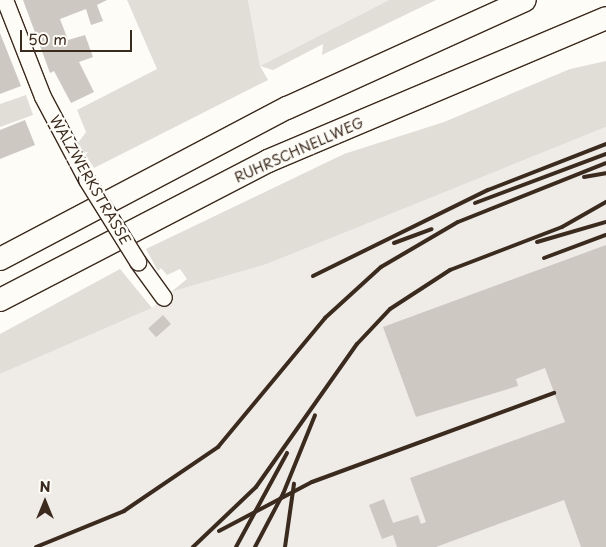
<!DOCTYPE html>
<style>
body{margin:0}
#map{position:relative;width:606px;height:547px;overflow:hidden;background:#fdfcf7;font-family:"Playpen Sans",sans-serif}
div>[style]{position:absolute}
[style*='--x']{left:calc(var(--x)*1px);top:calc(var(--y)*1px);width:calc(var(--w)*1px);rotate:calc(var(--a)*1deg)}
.built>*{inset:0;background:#efece7}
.green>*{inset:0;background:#e1ded7}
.building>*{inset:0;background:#cdc8c2;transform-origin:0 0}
.roads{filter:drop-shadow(1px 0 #3b2a1e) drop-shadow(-1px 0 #3b2a1e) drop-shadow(0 1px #3b2a1e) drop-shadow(0 -1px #3b2a1e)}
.minor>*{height:16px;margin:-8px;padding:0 8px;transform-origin:8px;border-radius:8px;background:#fdfcf7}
.highway>*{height:22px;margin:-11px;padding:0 11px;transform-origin:11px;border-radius:11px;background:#fdfcf7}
.rail>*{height:4px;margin:-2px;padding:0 2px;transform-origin:2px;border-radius:2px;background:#3b2a1e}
.bridges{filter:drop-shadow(1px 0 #3b2a1e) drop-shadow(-1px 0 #3b2a1e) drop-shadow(0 1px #3b2a1e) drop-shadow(0 -1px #3b2a1e)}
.minor-bridge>*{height:16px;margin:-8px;padding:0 8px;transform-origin:8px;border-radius:8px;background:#fdfcf7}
span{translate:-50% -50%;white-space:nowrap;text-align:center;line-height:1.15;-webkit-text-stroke:5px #fdfcf7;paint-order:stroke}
.street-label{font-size:14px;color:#3b2a1e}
.north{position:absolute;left:20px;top:477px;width:50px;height:50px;-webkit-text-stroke:4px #fdfcf7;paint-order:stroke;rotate:0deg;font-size:14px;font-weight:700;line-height:20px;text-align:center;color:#3b2a1e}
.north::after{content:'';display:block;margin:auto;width:18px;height:22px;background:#3b2a1e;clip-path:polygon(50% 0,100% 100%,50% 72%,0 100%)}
.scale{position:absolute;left:20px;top:30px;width:112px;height:22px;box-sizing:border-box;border:2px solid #3b2a1e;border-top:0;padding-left:6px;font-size:15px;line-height:18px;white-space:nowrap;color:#3b2a1e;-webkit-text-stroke:4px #fdfcf7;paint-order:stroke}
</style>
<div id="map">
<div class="built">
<i style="clip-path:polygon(248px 0,389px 0,260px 66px)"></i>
<i style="clip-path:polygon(606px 127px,606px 547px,0 547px,0 374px,152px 308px,171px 292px,267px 264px)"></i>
</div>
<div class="green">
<i style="clip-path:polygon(127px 0,248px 0,260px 66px,389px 0,436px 0,322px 55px,323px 44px,273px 70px,260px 66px,268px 80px,94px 168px,78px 143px,86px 132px,77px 110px,157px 69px)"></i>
<i style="clip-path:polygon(606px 61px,606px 127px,267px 264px,171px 292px,187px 279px,180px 269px,167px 275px,161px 268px,158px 271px,146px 249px,344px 154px,444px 122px,570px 69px)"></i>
<i style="clip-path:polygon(26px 95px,33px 115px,0 127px,0 104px)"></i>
<i style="clip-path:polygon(120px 269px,152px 308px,0 374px,0 334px)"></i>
</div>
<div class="building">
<i style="clip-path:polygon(23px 0,107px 0,97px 5px,103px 21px,91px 25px,86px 9px,60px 19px,68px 40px,85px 35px,93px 57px,79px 62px,94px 92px,71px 103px,54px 71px,50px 73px)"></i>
<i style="clip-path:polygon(0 33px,21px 86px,0 94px)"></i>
<i style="clip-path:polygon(25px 120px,35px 145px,0 159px,0 130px)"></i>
<i style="clip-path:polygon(606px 245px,606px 547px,581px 547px,564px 500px,436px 547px,397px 547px,393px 535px,382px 539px,369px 505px,384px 499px,393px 523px,418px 515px,421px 524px,426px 522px,410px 478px,565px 422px,545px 368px,516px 379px,518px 386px,416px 417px,383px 327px)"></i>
<i style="left:163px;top:315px;width:12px;height:20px;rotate:48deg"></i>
</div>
<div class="roads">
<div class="minor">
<i style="--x:5;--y:0;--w:104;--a:68.6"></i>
<i style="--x:43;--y:97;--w:94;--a:62.1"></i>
<i style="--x:138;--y:262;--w:44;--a:54.2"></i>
</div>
<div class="highway">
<i style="--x:0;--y:259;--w:324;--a:-27.8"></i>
<i style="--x:287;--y:108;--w:261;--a:-24.4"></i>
<i style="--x:0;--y:300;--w:302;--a:-27.4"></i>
<i style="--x:268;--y:161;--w:367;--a:-22.9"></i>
</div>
</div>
<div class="rail">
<i style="--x:584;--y:177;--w:22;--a:-10"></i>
<i style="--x:475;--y:203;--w:140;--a:-20.5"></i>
<i style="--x:537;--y:242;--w:72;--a:-16.2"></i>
<i style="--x:394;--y:243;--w:40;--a:-20.2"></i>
<i style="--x:544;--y:258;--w:66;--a:-20.4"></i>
<i style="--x:313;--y:276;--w:195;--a:-26.2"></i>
<i style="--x:488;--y:190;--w:127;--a:-21.3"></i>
<i style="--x:219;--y:531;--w:105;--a:-27.8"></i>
<i style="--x:312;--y:482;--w:258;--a:-20.2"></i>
<i style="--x:36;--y:547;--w:95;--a:-22.2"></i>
<i style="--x:124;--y:511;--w:114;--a:-34.2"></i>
<i style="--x:218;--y:447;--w:168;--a:-50.3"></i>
<i style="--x:325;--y:318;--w:76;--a:-42.3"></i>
<i style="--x:381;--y:267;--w:89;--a:-30.3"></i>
<i style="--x:458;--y:222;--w:159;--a:-21.7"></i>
<i style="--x:193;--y:547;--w:87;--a:-43.6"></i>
<i style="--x:256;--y:487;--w:175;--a:-54.8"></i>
<i style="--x:357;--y:344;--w:48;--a:-46.7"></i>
<i style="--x:390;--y:309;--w:72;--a:-33"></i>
<i style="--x:450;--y:270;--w:120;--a:-21"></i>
<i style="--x:562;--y:227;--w:51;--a:-29.6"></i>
<i style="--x:236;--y:547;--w:107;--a:-61.5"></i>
<i style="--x:255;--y:547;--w:60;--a:-62.2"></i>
<i style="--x:283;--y:494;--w:85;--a:-67.9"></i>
<i style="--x:285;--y:547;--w:64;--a:-81.9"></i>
</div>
<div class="bridges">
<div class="minor-bridge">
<i style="--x:87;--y:180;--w:97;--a:58.1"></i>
</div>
</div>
<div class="street-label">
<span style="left:299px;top:150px;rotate:-24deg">RUHRSCHNELLWEG</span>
<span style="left:90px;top:180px;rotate:60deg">WALZWERKSTRASSE</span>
</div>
<div class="north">N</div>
<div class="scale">50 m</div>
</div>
